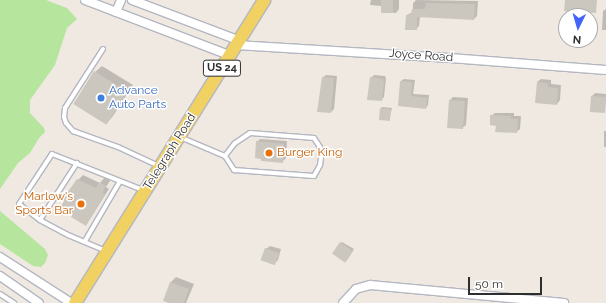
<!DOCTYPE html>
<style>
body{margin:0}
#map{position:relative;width:606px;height:303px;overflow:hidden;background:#efe9e1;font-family:Raleway,sans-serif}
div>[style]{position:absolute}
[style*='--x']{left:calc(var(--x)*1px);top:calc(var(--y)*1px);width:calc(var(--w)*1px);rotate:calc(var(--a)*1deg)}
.green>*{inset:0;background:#b6e59e}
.shadow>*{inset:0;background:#0003;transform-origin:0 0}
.building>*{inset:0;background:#cbc7bf;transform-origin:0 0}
.roads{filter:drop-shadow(1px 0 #b4b7c1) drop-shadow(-1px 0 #b4b7c1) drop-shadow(0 1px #b4b7c1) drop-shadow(0 -1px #b4b7c1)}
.service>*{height:4px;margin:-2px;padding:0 2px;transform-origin:2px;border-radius:2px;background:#fff}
.minor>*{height:8px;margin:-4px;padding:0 4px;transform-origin:4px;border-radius:4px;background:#fff}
.primary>*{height:12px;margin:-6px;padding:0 6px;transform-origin:6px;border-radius:6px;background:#f2d163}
.dots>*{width:11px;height:11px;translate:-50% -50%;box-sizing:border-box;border:2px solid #fff;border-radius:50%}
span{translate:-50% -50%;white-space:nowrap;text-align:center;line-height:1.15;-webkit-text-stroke:3px #fff;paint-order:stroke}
.shield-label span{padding:1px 3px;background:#fff;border:1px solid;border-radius:3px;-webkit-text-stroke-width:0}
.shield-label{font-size:11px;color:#2e2e2e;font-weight:700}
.street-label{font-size:12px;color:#2e2e2e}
.shop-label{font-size:12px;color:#366cbe}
.left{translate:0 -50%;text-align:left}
.food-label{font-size:12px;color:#c56008}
.right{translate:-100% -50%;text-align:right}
.north{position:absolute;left:558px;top:8px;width:40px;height:40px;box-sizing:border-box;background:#fff;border:1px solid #ababab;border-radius:50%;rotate:185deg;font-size:11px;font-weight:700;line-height:16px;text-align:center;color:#2e2e2e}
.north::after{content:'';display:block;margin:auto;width:14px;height:18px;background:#4264fb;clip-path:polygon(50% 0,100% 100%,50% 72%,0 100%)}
.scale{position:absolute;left:468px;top:277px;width:74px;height:18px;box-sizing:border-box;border:2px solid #2e2e2e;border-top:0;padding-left:5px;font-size:12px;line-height:14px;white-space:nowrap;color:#2e2e2e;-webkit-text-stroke:3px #fff;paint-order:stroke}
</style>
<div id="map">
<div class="green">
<i style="clip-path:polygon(0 0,46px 0,67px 8px,77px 19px,67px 28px,55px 65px,30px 100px,30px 113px,44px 128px,45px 132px,39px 138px,30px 153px,18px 163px,0 189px)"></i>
<i style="clip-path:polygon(0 211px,45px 249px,48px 255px,45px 263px,41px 267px,33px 266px,0 244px)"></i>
</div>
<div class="shadow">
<i style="clip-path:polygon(371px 0,399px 0,399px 9px,396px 13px,381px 12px,381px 6px,370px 5px)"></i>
<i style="clip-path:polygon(416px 0,478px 1px,477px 16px,474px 19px,420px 16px,419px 26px,416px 29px,407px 15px,413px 12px,413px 3px)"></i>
<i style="clip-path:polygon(606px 9px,606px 30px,602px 30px,603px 11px)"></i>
<i style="clip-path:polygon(102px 66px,133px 85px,113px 116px,107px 123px,95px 72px)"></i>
<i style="clip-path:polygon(326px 75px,337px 76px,334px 109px,331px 112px,322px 78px)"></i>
<i style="clip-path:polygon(374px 75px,385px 76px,386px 78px,384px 97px,381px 100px,371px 78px)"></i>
<i style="clip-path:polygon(404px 79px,415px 80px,413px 94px,429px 95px,428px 105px,426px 108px,399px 105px,401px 81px)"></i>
<i style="clip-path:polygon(541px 79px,551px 80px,551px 84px,561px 85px,560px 100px,557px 104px,537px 82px)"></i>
<i style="clip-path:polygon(595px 93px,606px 94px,605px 112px,592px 96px)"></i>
<i style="clip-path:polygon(453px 97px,468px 98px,466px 125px,462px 128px,450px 100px)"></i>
<i style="clip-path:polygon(382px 107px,392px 108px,389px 120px,381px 108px)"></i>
<i style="clip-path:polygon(495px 113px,514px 113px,514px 116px,521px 116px,520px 129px,516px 132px,497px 125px,491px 116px)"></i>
<i style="left:606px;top:131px;width:16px;height:2px;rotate:90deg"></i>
<i style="clip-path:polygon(260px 139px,287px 141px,286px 158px,282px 162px,257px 142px)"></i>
<i style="clip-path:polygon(83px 175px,100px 183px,105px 177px,110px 181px,106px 187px,109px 189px,90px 219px,85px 224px,74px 213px,78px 180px)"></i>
<i style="clip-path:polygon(342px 242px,354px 249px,347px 260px,341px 243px)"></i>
<i style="clip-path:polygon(270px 246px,281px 249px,278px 260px,275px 263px,266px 249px)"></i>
<i style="clip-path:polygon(176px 277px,194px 284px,186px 303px,172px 303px,171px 282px)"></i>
</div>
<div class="building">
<i style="left:381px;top:0;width:12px;height:13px"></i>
<i style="clip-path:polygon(565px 0,597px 0,596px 13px,564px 11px)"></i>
<i style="clip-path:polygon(426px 3px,475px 4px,474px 20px,417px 17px,417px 30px,405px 30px,406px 15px,411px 15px,412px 9px,425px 9px)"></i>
<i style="left:94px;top:71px;width:39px;height:39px;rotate:32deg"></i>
<i style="clip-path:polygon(322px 77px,334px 78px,331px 113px,317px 112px)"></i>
<i style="clip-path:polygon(370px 77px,382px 79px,384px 82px,382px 101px,367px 100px)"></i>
<i style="clip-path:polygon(400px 81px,412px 82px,411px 96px,427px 98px,426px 109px,398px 106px)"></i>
<i style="clip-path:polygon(537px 82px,548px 83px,548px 87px,558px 88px,557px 105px,535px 103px)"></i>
<i style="left:591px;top:96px;width:15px;height:16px;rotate:4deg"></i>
<i style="left:449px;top:100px;width:16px;height:28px;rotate:4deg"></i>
<i style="left:380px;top:108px;width:11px;height:12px;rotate:5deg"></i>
<i style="clip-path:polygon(490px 115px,511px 116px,511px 119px,518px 119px,517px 133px,495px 132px,496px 126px,490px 125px)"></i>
<i style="clip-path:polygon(256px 141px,284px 144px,283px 163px,261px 161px,261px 159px,255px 158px)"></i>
<i style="clip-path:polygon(77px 179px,96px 188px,99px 182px,106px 186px,102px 193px,105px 194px,86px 226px,71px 217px,73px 213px,61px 206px,64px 201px,62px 200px)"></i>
<i style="left:340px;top:242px;width:16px;height:14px;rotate:35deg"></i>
<i style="left:265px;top:248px;width:15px;height:13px;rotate:20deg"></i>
<i style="clip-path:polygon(170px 282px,189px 289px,184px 303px,169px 303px,163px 301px)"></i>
</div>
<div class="roads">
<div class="service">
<i style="--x:103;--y:49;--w:70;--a:122.8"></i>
<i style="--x:65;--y:108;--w:9;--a:96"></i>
<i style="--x:64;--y:117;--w:6;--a:72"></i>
<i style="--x:66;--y:123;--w:11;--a:49"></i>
<i style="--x:73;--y:131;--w:48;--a:19.6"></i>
<i style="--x:118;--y:147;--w:45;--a:24.9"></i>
<i style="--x:180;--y:137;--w:49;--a:22.9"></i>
<i style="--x:225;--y:156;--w:17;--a:57"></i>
<i style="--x:234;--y:170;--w:80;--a:4.3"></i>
<i style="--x:314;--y:176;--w:13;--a:-61"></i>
<i style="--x:320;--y:165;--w:15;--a:-82"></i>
<i style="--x:322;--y:150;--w:14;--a:-124"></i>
<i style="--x:314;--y:138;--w:64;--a:-175.5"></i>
<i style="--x:250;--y:133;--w:18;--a:146"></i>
<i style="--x:235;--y:143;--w:16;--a:128"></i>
<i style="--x:40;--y:220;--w:68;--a:-57"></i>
<i style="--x:85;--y:241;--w:69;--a:-59.7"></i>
<i style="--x:106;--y:251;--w:41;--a:-157.2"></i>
<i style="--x:68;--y:235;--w:32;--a:-152"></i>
<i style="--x:40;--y:220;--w:26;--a:-143"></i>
<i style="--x:19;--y:204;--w:60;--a:-56.6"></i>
<i style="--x:52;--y:154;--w:98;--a:21.6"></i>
<i style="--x:0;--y:294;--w:17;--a:33"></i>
</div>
<div class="minor">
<i style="--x:85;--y:0;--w:154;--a:20.9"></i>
<i style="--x:132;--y:0;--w:113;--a:20.7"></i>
<i style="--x:116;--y:12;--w:13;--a:-67"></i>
<i style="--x:236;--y:45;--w:214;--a:3.5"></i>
<i style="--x:450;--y:58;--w:156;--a:4.4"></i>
<i style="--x:0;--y:257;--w:85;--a:32.9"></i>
<i style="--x:0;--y:276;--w:47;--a:34.7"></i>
<i style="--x:343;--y:303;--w:19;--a:-47"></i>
<i style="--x:356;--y:289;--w:15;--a:-16"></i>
<i style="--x:370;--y:285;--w:195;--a:5.3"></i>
</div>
<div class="primary">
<i style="--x:75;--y:303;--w:357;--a:-58"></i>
</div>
</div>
<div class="dots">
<i style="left:101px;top:98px;background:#3f7fe0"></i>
<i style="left:269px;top:153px;background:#e8710a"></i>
<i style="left:81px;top:204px;background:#e8710a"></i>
</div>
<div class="shield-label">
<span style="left:222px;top:68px">US 24</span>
</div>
<div class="street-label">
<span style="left:421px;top:56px;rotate:4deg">Joyce Road</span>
<span style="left:170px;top:152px;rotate:-58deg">Telegraph Road</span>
</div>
<div class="shop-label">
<span class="left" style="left:109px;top:98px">Advance<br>Auto Parts</span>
</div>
<div class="food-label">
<span class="left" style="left:277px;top:153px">Burger King</span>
<span class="right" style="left:73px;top:204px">Marlow's<br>Sports Bar</span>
</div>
<div class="north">N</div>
<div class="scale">50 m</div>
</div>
